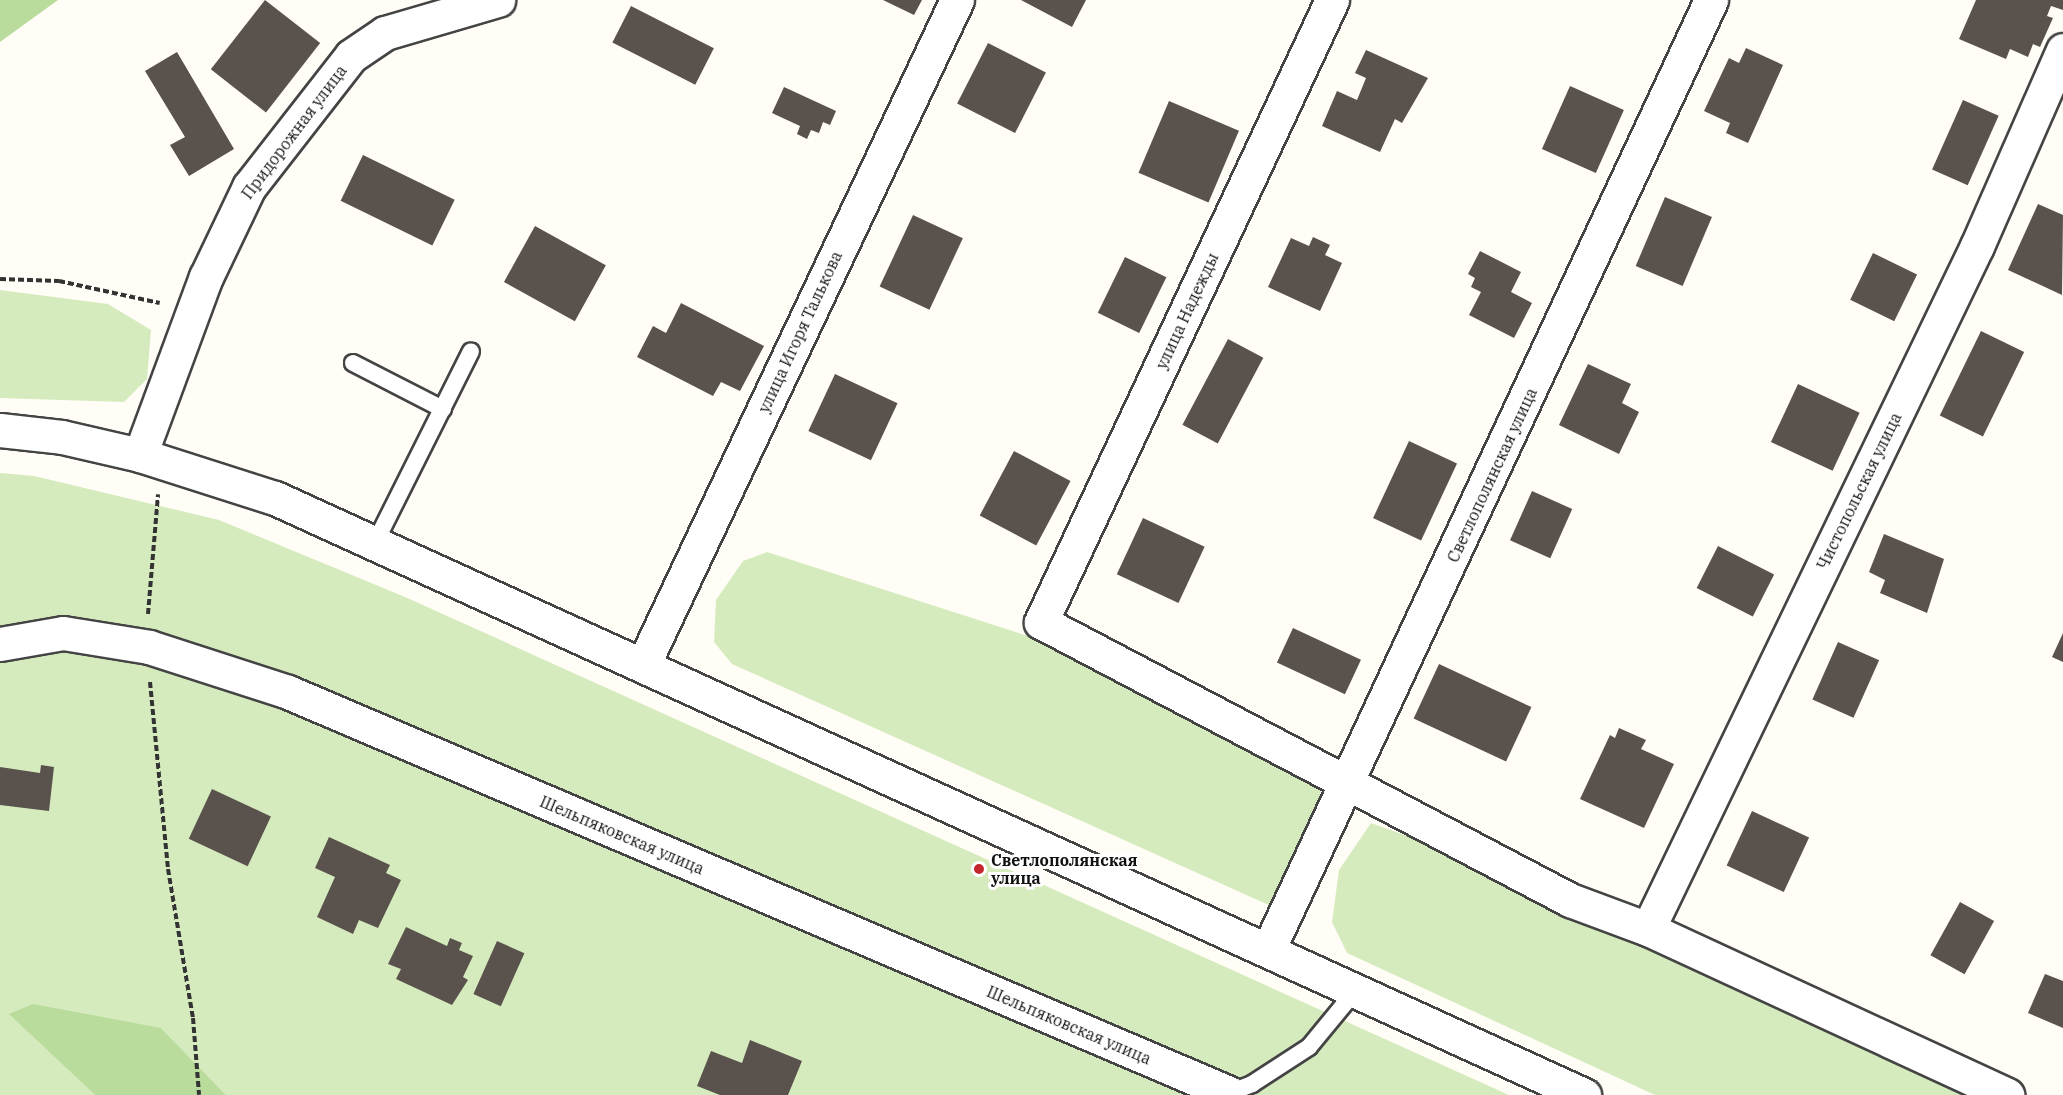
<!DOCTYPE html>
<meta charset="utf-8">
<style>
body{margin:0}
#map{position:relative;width:2063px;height:1095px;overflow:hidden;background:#fffdf5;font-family:"IBM Plex Serif",serif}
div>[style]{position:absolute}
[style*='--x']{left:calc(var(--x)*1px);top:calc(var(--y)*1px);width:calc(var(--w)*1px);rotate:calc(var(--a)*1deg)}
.green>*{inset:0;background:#d5ebbd}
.forest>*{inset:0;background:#b9dc9c}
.building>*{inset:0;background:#5a524d;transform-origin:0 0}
.path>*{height:4px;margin-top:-2px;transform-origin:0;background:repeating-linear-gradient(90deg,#333 0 6px,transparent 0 9px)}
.roads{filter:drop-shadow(2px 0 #444) drop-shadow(-2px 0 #444) drop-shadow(0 2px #444) drop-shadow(0 -2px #444)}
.service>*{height:16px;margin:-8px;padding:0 8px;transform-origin:8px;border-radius:8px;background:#fff}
.minor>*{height:33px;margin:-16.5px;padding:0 16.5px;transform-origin:16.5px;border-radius:16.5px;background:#fff}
.tertiary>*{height:33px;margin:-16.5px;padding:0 16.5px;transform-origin:16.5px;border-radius:16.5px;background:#fff}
.dots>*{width:16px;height:16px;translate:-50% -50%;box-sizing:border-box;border:3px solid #fff;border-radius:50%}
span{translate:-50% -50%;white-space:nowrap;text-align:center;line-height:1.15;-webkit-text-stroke:6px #fff;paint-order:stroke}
.street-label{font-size:16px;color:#111}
.poi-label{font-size:16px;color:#111;font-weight:700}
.left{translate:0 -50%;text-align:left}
</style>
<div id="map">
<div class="green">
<i style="clip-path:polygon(0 290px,108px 304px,151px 330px,147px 379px,124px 402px,0 398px)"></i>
<i style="clip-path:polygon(0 473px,34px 476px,219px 520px,405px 597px,1509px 1095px,226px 1095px,161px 1028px,10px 1014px,95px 1095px,0 1095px)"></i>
<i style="clip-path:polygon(767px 552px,1034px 638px,1322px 783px,1317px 818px,1273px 907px,732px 664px,714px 642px,716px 600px,743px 561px)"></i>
<i style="clip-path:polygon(1371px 823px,1416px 839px,1965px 1095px,1655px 1095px,1347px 953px,1332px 922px,1339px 870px)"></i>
</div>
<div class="forest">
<i style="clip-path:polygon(0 0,58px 0,0 42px)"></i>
<i style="clip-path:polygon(33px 1004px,161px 1028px,226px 1095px,95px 1095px,9px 1014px)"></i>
</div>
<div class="building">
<i style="left:265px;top:0;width:70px;height:88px;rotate:38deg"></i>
<i style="clip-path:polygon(883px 0,922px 0,914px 15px)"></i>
<i style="clip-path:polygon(1021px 0,1086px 0,1072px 27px)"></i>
<i style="clip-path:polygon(1976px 0,2063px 0,2063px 10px,2051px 6px,2047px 16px,2053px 18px,2040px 47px,2033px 44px,2028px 57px,2010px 49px,2006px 59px,1959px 39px)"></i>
<i style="left:631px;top:6px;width:93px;height:41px;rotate:27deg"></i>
<i style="left:988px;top:43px;width:65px;height:68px;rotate:27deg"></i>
<i style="clip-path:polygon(1746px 48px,1783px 65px,1748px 143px,1726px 133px,1730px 123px,1704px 111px,1729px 58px,1739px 63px)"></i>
<i style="clip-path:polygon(1366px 50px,1428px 78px,1402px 123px,1395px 119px,1380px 152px,1322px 126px,1337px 91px,1357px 100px,1366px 78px,1355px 73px)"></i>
<i style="clip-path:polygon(177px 52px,234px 149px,189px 176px,170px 145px,185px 137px,145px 71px)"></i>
<i style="left:1570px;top:86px;width:59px;height:69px;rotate:24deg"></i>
<i style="clip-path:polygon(784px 87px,836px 111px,830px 125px,823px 122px,819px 133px,811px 130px,807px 139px,797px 134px,800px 126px,772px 113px)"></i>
<i style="left:1963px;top:100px;width:39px;height:76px;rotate:24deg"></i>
<i style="left:1169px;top:101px;width:76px;height:78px;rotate:23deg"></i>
<i style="left:363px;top:155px;width:102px;height:51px;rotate:26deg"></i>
<i style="left:1665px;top:197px;width:51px;height:75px;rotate:23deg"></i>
<i style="clip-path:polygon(2038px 204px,2063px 215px,2062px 295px,2008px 270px)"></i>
<i style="left:913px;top:215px;width:55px;height:79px;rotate:25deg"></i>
<i style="left:535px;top:226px;width:81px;height:64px;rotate:29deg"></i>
<i style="clip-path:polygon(1313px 237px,1330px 245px,1325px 255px,1342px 263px,1320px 311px,1268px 287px,1291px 238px,1309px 246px)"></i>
<i style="clip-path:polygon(1480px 251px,1521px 272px,1511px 292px,1532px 303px,1514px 338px,1469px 315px,1481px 292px,1471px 287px,1475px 278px,1468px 274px)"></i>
<i style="left:1873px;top:253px;width:49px;height:52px;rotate:26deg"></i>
<i style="left:1125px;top:257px;width:46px;height:62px;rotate:26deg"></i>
<i style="clip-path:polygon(681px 303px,764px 346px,740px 391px,721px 382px,713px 396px,637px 357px,653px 326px,666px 333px)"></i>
<i style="left:1981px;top:331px;width:48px;height:94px;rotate:26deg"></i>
<i style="left:1228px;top:339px;width:40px;height:97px;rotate:28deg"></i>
<i style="clip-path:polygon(1588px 364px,1631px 384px,1622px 403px,1639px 412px,1619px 454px,1559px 425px)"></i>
<i style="left:835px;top:374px;width:69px;height:63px;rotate:25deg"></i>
<i style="left:1798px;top:384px;width:68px;height:64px;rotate:25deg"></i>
<i style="left:1409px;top:441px;width:53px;height:85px;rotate:25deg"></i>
<i style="left:1014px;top:451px;width:64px;height:73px;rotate:28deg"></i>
<i style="left:1532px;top:491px;width:44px;height:54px;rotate:24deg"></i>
<i style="left:1143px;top:518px;width:68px;height:62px;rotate:25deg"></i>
<i style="clip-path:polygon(1884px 534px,1944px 559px,1927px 613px,1880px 593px,1885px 580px,1869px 572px)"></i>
<i style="left:1718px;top:546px;width:63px;height:47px;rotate:27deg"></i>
<i style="left:1293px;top:628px;width:75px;height:38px;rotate:25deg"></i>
<i style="clip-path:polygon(2063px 633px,2063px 662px,2052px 657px)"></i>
<i style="left:1838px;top:642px;width:45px;height:63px;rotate:24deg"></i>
<i style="left:1439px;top:664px;width:102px;height:60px;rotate:25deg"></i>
<i style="clip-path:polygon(1619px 728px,1646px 740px,1641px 749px,1674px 764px,1644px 828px,1580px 799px,1610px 735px,1615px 738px)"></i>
<i style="clip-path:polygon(41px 765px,54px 767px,49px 811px,0 805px,0 767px,40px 773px)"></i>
<i style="left:212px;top:789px;width:65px;height:55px;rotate:25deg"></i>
<i style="left:1752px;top:811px;width:63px;height:60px;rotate:25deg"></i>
<i style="clip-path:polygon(329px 837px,390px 865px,386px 873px,401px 880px,378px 928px,359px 920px,353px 934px,317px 917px,335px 877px,315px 868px)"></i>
<i style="left:1960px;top:902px;width:39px;height:61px;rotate:29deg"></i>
<i style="clip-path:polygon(406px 927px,447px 946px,450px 938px,462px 943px,459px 950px,473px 956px,463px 977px,468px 980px,452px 1005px,396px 979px,401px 969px,388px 964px)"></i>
<i style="left:497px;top:941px;width:30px;height:58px;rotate:24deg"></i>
<i style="clip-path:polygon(2045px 974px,2063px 981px,2063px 1028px,2028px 1013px)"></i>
<i style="clip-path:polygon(750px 1040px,802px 1061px,788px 1095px,720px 1095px,697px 1086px,711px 1051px,742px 1063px)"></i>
</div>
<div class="path">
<i style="--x:0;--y:279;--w:59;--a:1.9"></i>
<i style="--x:59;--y:281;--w:103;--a:12.3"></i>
<i style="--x:148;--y:614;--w:120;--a:-85.2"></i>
<i style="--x:150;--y:682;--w:188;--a:84.5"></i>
<i style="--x:168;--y:869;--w:151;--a:80.5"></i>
<i style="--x:193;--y:1018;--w:77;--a:85.5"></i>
</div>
<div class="roads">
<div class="service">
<i style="--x:353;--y:363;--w:101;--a:27.1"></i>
<i style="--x:376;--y:541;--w:212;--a:-63.4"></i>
<i style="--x:1229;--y:1093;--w:25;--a:-21"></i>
<i style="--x:1252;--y:1084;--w:68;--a:-33"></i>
<i style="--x:1309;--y:1047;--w:74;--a:-50.5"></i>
</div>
<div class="minor">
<i style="--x:1332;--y:0;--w:687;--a:115.07"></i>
<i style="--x:1041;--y:622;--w:598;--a:27.72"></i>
<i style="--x:1570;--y:900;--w:83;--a:20.4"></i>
<i style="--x:1648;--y:929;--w:396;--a:24.8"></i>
<i style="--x:140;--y:455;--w:190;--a:-69.7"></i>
<i style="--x:206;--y:277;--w:100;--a:-64.5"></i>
<i style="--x:249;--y:187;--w:166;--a:-52.1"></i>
<i style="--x:351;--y:56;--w:41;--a:-34.1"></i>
<i style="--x:385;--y:33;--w:118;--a:-16.3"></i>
<i style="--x:0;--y:644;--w:64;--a:-9.9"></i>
<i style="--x:63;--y:633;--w:87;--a:9.2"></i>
<i style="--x:149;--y:647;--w:146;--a:17.9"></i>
<i style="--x:288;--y:692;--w:1023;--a:23.08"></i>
<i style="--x:644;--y:663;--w:733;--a:-64.73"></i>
<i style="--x:1648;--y:929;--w:758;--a:-64.28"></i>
<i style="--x:1977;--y:246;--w:214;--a:-66.3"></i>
<i style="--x:1269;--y:948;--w:1046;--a:-65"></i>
</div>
<div class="tertiary">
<i style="--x:0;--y:430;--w:62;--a:6.4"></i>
<i style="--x:62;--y:437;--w:80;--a:13"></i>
<i style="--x:140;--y:455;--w:142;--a:17.7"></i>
<i style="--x:275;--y:498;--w:1439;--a:24.52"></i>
</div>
</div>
<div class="dots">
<i style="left:979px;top:869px;background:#c4262e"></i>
</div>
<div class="street-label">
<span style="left:294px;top:132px;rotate:-53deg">Придорожная улица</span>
<span style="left:1187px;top:311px;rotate:-65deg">улица Надежды</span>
<span style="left:800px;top:332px;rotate:-65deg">улица Игоря Талькова</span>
<span style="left:1492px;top:475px;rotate:-65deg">Светлополянская улица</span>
<span style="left:1859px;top:491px;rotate:-64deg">Чистопольская улица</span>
<span style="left:622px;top:835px;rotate:23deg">Шельпяковская улица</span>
<span style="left:1069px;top:1025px;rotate:23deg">Шельпяковская улица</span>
</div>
<div class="poi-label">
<span class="left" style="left:991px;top:869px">Светлополянская<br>улица</span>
</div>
</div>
